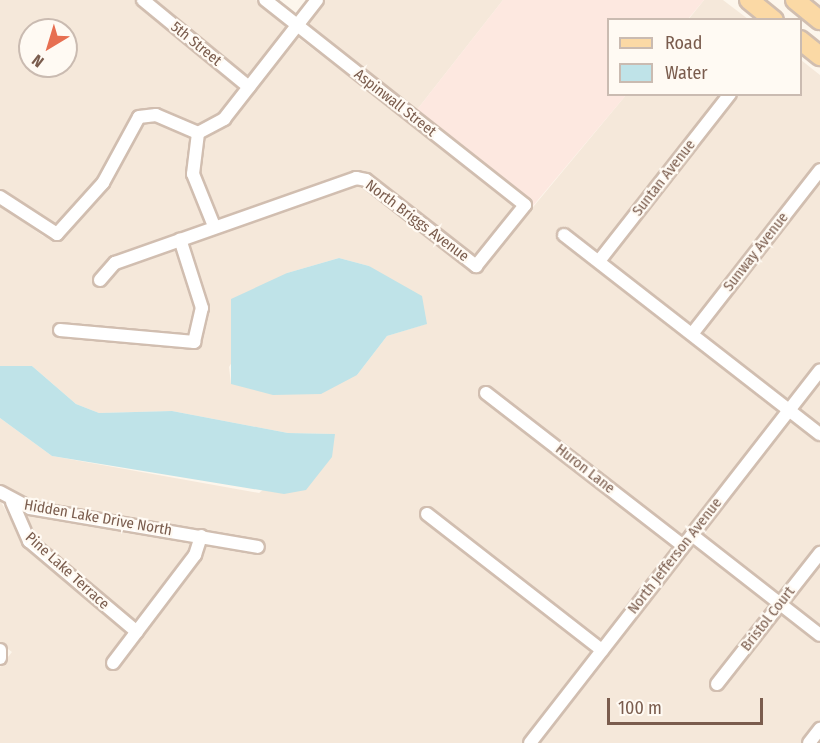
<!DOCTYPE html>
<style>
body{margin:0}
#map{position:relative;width:820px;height:743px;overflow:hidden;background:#fdf6ec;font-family:"Fira Sans Condensed",sans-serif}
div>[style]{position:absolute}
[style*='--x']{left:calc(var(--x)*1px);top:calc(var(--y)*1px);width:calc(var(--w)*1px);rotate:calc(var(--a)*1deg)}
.residential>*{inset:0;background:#f5e8da}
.commercial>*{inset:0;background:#fde8e0}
.water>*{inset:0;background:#bfe3e8}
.roads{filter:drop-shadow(2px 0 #d1beb0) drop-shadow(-2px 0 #d1beb0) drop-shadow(0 2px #d1beb0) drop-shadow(0 -2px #d1beb0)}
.minor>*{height:12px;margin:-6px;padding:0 6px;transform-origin:6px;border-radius:6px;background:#fff}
.primary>*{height:18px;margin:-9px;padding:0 9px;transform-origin:9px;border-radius:9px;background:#fbd9a5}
span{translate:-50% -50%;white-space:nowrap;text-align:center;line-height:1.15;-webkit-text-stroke:4.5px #fffaf3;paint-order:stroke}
.street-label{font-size:15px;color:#7a5c4d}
.legend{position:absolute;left:607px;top:18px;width:195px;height:78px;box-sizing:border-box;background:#fffaf3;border:2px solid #cabbb1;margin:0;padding:8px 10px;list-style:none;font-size:18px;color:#7a5c4d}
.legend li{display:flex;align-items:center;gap:12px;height:30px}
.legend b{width:30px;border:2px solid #cabbb1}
.north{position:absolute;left:18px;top:18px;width:60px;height:60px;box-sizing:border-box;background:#fffaf3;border:2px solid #cabbb1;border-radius:50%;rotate:218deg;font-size:16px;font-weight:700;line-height:24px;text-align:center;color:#7a5c4d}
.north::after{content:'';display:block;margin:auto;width:21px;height:27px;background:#e76f51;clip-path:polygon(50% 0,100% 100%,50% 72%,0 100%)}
.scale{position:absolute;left:607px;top:698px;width:156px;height:27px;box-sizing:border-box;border:3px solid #7a5c4d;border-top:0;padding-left:8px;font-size:18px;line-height:21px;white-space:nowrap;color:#7a5c4d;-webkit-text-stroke:4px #fffaf3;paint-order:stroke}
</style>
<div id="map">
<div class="residential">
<i style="clip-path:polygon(evenodd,0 0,256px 0,289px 26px,220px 115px,198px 127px,152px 108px,136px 112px,98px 180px,57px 228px,0 189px,0 0,30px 30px,66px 30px,66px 66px,30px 66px,30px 30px)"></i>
<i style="clip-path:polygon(324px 0,503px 0,416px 111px,305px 24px)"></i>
<i style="clip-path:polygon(704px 0,723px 0,748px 19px,688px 20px)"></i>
<i style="clip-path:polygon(296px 36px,517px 206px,477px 259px,362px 173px,218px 219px,198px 172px,202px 137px)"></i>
<i style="clip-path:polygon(801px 60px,820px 75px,820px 161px,692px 325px,607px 260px,737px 95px,800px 94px)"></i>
<i style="clip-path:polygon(evenodd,626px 95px,723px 95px,598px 253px,564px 227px,556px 236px,781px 412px,683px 538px,486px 385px,478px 394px,675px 547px,601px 642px,426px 506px,419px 515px,594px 651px,523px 743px,0 743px,0 667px,12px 652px,0 643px,0 500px,25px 546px,129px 633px,105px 665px,113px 671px,200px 558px,205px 543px,262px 554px,265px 543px,17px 497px,0 484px,0 418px,52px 456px,259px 493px,334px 434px,288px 433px,172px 411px,99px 413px,76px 404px,32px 366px,0 366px,0 205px,43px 236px,61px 241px,107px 186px,142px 122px,153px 120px,191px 137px,187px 177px,207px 223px,114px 258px,92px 281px,100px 288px,118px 268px,176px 246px,196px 309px,190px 337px,56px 324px,54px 335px,192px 349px,203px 338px,207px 306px,188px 242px,356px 184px,480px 271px,626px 95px,339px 258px,369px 266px,426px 324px,387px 336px,357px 375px,231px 384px,229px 367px,287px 273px,339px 258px)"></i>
<i style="clip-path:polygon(820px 179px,820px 361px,788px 402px,700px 332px)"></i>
<i style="clip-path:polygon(820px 379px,820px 426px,797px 409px)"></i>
<i style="clip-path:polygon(789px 418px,820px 442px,820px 545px,780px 596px,700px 534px)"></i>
<i style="clip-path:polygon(20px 511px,28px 513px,194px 541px,136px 623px,33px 537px)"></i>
<i style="clip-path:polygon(692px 543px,772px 606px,709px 685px,717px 691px,781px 612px,820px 643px,820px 720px,802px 743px,537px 743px)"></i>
<i style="clip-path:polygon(820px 562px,820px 627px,788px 603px)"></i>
</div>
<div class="commercial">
<i style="clip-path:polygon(503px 0,704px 0,688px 19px,608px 20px,608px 94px,626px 95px,527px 213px,533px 203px,416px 111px)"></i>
</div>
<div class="water">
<i style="clip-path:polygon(339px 258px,369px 266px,422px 296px,427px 324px,387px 336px,357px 375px,321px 394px,273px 395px,231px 384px,231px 299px,287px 273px)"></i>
<i style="clip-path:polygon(0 366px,32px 366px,76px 404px,99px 413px,172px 411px,288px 433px,335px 434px,332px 457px,306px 490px,284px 494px,52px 456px,0 418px)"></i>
</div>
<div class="roads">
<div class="minor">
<i style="--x:143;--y:0;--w:137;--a:39.4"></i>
<i style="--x:0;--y:197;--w:68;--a:33"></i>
<i style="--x:57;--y:234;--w:69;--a:-48"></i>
<i style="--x:103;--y:183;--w:75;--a:-61.4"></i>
<i style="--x:139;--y:117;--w:17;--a:-7"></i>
<i style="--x:156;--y:115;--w:46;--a:23.2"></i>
<i style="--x:214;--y:226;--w:56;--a:-112"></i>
<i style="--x:193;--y:174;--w:41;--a:-83"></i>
<i style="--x:198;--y:133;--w:30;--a:-28"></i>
<i style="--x:224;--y:119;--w:151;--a:-52"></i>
<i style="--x:564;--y:235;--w:324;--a:37.9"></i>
<i style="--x:599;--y:261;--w:212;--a:-51.9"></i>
<i style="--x:100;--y:280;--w:23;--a:-49"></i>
<i style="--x:115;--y:263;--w:256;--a:-19.4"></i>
<i style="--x:356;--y:178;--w:10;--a:11"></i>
<i style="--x:366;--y:180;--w:140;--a:38"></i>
<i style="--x:476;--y:266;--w:78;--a:-51.2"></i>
<i style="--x:525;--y:205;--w:331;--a:-141.7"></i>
<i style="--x:60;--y:330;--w:135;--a:5.1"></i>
<i style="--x:194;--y:342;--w:35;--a:-77"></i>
<i style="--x:202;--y:308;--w:72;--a:-107.7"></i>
<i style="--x:692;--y:334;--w:208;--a:-52"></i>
<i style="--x:486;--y:393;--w:249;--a:37.8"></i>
<i style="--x:0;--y:492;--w:34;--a:28"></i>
<i style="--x:30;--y:508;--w:231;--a:9.7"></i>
<i style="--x:12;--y:502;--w:43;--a:66.4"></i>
<i style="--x:29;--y:541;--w:141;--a:40.1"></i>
<i style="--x:427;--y:514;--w:222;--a:37.9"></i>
<i style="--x:692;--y:535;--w:162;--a:38"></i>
<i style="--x:0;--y:650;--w:8;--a:90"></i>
<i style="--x:113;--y:663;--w:136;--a:-52.8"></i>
<i style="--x:195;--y:555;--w:20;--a:-72"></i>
<i style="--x:717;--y:684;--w:167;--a:-51.8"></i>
<i style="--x:530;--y:743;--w:472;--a:-52.1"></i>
<i style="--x:809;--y:743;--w:18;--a:-52"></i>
</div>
<div class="primary">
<i style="--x:749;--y:0;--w:32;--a:39"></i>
<i style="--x:795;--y:0;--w:32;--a:39"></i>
<i style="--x:800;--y:40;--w:26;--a:39"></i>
</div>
</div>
<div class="street-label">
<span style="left:196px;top:44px;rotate:39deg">5th Street</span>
<span style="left:395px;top:103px;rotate:38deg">Aspinwall Street</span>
<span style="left:664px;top:178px;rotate:-52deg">Suntan Avenue</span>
<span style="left:417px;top:221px;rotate:37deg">North Briggs Avenue</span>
<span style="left:756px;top:252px;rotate:-52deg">Sunway Avenue</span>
<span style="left:585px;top:469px;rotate:38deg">Huron Lane</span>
<span style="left:98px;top:518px;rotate:10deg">Hidden Lake Drive North</span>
<span style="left:675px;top:556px;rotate:-52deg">North Jefferson Avenue</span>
<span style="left:67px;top:571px;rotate:42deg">Pine Lake Terrace</span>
<span style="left:768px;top:619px;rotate:-52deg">Bristol Court</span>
</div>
<ul class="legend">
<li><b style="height:8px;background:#fbd9a5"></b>Road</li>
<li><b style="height:16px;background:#bfe3e8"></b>Water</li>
</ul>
<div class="north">N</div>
<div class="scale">100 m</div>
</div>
